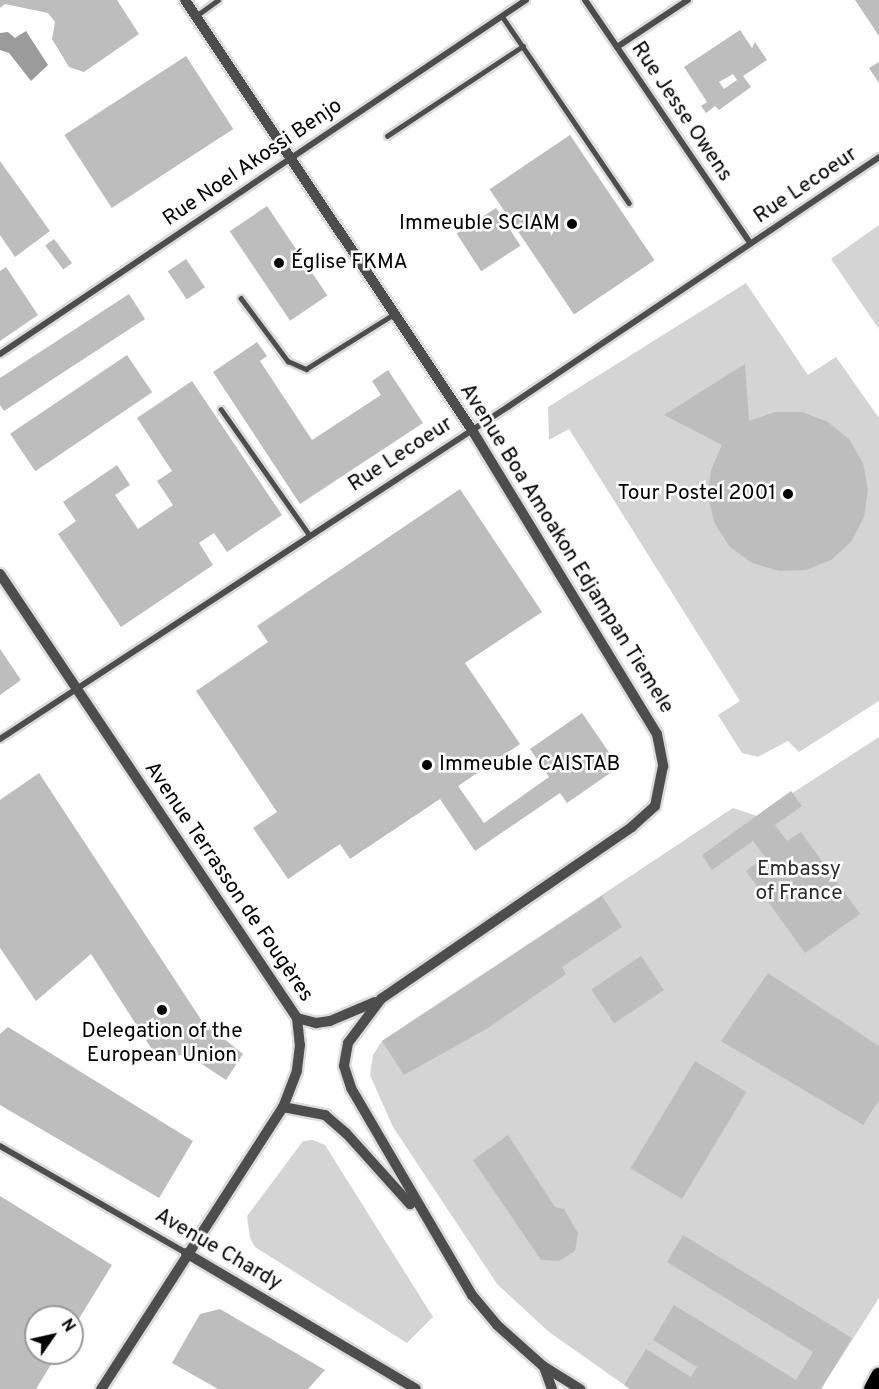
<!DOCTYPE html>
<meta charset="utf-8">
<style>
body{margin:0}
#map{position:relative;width:879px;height:1389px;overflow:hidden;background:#fff;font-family:Overpass,sans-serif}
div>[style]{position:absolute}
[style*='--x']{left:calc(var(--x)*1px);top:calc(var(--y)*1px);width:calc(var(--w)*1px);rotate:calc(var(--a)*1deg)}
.green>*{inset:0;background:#d4d4d4}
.water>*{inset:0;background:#9b9b9b}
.building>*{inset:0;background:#bdbdbd;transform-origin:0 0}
.roads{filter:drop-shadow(2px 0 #dbdbdb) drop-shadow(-2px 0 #dbdbdb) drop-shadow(0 2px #dbdbdb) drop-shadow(0 -2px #dbdbdb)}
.service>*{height:4.5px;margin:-2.25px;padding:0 2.25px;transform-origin:2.25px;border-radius:2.25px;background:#4d4d4d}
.minor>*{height:6px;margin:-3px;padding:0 3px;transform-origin:3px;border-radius:3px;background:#4d4d4d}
.tertiary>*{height:10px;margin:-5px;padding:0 5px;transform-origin:5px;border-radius:5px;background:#4d4d4d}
.trunk>*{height:16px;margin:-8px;padding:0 8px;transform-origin:8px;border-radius:8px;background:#000}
.dots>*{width:16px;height:16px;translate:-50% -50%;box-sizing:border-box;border:3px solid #fff;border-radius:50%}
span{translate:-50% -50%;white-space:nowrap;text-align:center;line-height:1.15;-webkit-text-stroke:5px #fff;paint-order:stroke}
.street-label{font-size:21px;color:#000}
.poi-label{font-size:21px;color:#000}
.right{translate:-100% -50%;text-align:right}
.left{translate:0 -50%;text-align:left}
.park-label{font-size:21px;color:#2b2b2b}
.north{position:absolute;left:24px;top:1305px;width:60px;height:60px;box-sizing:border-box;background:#fff;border:2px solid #999;border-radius:50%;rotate:56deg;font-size:16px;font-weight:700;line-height:24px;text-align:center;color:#000}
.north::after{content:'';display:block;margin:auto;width:21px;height:27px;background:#000;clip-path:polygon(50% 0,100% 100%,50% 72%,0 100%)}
</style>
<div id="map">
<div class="green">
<i style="clip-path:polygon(879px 225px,879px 329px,831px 259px)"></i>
<i style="clip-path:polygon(746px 283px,808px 375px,836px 357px,879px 418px,879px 701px,799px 752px,788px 741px,758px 757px,742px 753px,718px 715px,740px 701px,569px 429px,549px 440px,548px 407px)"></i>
<i style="clip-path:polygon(879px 737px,879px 1298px,821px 1389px,630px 1389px,549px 1332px,497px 1284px,393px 1127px,370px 1075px,373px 1055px,382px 1041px,733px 808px,757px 816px)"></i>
<i style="clip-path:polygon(313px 1140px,325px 1145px,433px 1317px,407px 1343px,255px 1247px,250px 1238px,247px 1216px,303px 1141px)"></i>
</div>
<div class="water">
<i style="clip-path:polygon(26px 31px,48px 65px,31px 81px,9px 53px,0 50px,0 33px,8px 32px,15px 38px)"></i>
</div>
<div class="building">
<i style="clip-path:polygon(0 0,117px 0,139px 34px,84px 72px,69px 67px,52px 39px,55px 22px,48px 13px,5px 4px,0 8px)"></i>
<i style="clip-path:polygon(855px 0,879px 0,879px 36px)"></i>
<i style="clip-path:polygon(evenodd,740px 30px,752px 48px,755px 42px,767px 60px,743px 76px,751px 87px,719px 110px,715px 106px,706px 113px,701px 106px,707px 102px,684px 67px,740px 30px,733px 74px,737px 80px,724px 89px,719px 82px,733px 74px)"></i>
<i style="left:186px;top:56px;width:87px;height:145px;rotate:57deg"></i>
<i style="clip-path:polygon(879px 62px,879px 83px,869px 68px)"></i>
<i style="left:570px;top:135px;width:151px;height:97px;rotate:56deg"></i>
<i style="clip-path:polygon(0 161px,50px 231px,15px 257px,0 235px)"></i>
<i style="left:267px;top:206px;width:108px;height:45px;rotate:56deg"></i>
<i style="left:496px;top:208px;width:45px;height:47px;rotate:57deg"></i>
<i style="left:54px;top:239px;width:30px;height:11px;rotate:53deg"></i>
<i style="left:186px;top:259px;width:34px;height:22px;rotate:56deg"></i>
<i style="clip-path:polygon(6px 267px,38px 315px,0 341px,0 271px)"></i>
<i style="clip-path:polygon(129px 294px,145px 319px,4px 411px,0 405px,0 378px)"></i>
<i style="clip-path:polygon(257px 342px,267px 356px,260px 361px,312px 440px,381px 395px,372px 381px,388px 370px,423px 423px,300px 504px,213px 372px)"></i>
<i style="left:127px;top:355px;width:45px;height:141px;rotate:56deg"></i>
<i style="clip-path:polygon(745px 364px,749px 421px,775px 412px,802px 412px,828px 422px,849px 439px,863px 463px,868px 490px,864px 517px,851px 542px,831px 560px,806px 570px,779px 571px,752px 563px,730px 547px,715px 524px,708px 497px,711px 470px,722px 445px,664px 415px)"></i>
<i style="clip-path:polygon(192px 381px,282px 515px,227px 552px,214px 533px,199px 543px,213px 565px,121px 627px,58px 534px,76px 521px,63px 502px,117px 465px,130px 485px,115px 495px,138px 529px,173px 505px,157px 481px,172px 471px,137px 418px)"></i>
<i style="clip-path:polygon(460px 489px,542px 612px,465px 663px,520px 744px,458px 786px,484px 823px,549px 777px,530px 749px,582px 713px,619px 767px,567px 803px,560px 793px,475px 851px,440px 799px,350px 859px,340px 844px,288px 879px,253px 828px,277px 812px,196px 691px,268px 642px,257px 626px)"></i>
<i style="clip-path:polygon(0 649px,21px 680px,0 695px)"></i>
<i style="clip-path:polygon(39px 773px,202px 1021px,243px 1054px,226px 1080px,191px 1057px,153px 1051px,91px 954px,36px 1001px,0 948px,0 800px)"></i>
<i style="clip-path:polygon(791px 791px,802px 806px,775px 825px,787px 841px,801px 832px,860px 914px,805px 953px,746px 871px,765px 857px,753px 841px,712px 870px,702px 855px)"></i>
<i style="clip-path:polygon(602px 896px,622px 927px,562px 967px,566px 974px,488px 1028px,404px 1075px,382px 1041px)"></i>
<i style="left:641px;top:956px;width:41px;height:60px;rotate:56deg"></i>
<i style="clip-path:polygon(768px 973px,879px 1046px,879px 1100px,863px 1125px,721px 1041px)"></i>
<i style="clip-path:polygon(8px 1027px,193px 1141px,159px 1198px,0 1105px,0 1034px)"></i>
<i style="left:695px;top:1061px;width:60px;height:125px;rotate:31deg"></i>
<i style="clip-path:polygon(508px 1135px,555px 1207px,564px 1209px,578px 1233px,575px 1251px,559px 1261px,541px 1260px,473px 1160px)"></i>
<i style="clip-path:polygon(0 1196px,112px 1265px,72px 1330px,72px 1317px,36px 1317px,36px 1353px,58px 1353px,36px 1389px,0 1389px)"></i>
<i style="clip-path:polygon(683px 1235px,852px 1338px,821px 1389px,630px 1389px,624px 1385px,646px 1349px,691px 1377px,697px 1367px,653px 1340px,674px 1305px,796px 1380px,813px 1352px,667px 1262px)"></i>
<i style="clip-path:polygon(220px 1309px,325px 1370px,308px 1389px,218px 1389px,172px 1363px,200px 1314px)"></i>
</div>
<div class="roads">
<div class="service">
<i style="--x:196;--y:16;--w:27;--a:-36"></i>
<i style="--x:502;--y:16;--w:226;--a:55.8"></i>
<i style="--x:387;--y:136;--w:163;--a:-33.5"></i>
<i style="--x:241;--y:298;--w:79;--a:53.3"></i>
<i style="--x:288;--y:361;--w:20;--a:24"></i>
<i style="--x:306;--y:369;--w:104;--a:-32"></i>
<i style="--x:221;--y:409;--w:153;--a:54.9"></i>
</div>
<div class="minor">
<i style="--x:585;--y:0;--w:294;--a:55.8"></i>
<i style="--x:617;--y:47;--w:85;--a:-33.5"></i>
<i style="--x:0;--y:354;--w:634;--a:-33.94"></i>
<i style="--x:0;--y:739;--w:608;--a:-33.19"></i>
<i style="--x:509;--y:406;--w:446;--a:-33.9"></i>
<i style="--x:0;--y:1146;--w:215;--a:29.9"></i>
</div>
<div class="tertiary">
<i style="--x:185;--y:0;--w:517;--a:56.28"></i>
<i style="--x:472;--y:430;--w:356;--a:58.7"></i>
<i style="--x:657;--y:734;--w:33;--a:79"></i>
<i style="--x:663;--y:766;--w:41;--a:101.3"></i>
<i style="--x:655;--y:806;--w:31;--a:138"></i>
<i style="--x:632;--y:827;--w:304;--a:145.6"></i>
<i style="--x:381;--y:999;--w:55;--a:126.9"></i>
<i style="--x:348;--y:1043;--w:23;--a:100"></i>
<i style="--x:344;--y:1066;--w:23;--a:72"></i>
<i style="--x:351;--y:1088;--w:240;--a:59.7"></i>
<i style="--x:472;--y:1295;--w:39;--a:50"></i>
<i style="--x:497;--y:1325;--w:62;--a:41.7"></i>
<i style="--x:543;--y:1366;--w:44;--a:31.9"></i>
<i style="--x:0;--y:574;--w:534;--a:56.22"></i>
<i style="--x:297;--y:1018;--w:27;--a:84"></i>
<i style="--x:300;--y:1045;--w:26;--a:97"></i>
<i style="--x:297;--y:1071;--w:39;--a:111"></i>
<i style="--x:283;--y:1107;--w:336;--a:122.8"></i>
<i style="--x:297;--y:1018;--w:20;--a:15"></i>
<i style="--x:316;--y:1023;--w:14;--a:-8"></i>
<i style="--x:330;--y:1021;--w:49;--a:-22.9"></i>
<i style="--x:283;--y:1107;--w:43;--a:10.8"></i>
<i style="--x:325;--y:1115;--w:28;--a:41"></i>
<i style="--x:346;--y:1133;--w:96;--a:48"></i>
<i style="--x:186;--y:1253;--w:267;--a:30.6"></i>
<i style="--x:544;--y:1367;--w:23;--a:70"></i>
</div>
<div class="trunk">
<i style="--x:872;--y:1389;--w:15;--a:-62"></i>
</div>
</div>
<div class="dots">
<i style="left:572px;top:224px;background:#000"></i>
<i style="left:279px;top:263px;background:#000"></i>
<i style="left:788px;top:494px;background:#000"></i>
<i style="left:427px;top:765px;background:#000"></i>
<i style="left:162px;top:1010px;background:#000"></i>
</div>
<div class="street-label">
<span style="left:681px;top:112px;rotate:56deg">Rue Jesse Owens</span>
<span style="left:253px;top:163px;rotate:-34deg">Rue Noel Akossi Benjo</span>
<span style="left:806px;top:186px;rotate:-34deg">Rue Lecoeur</span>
<span style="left:401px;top:455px;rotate:-33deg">Rue Lecoeur</span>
<span style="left:566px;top:549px;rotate:58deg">Avenue Boa Amoakon Edjampan Tiemele</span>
<span style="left:228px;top:882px;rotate:56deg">Avenue Terrasson de Fougères</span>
<span style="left:218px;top:1250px;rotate:30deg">Avenue Chardy</span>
</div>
<div class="poi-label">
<span class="right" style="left:560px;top:224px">Immeuble SCIAM</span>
<span class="left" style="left:291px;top:263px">Église FKMA</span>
<span class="right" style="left:776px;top:494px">Tour Postel 2001</span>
<span class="left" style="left:439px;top:765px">Immeuble CAISTAB</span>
<span style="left:162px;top:1044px">Delegation of the<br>European Union</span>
</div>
<div class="park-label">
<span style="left:799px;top:882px">Embassy<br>of France</span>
</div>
<div class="north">N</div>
</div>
